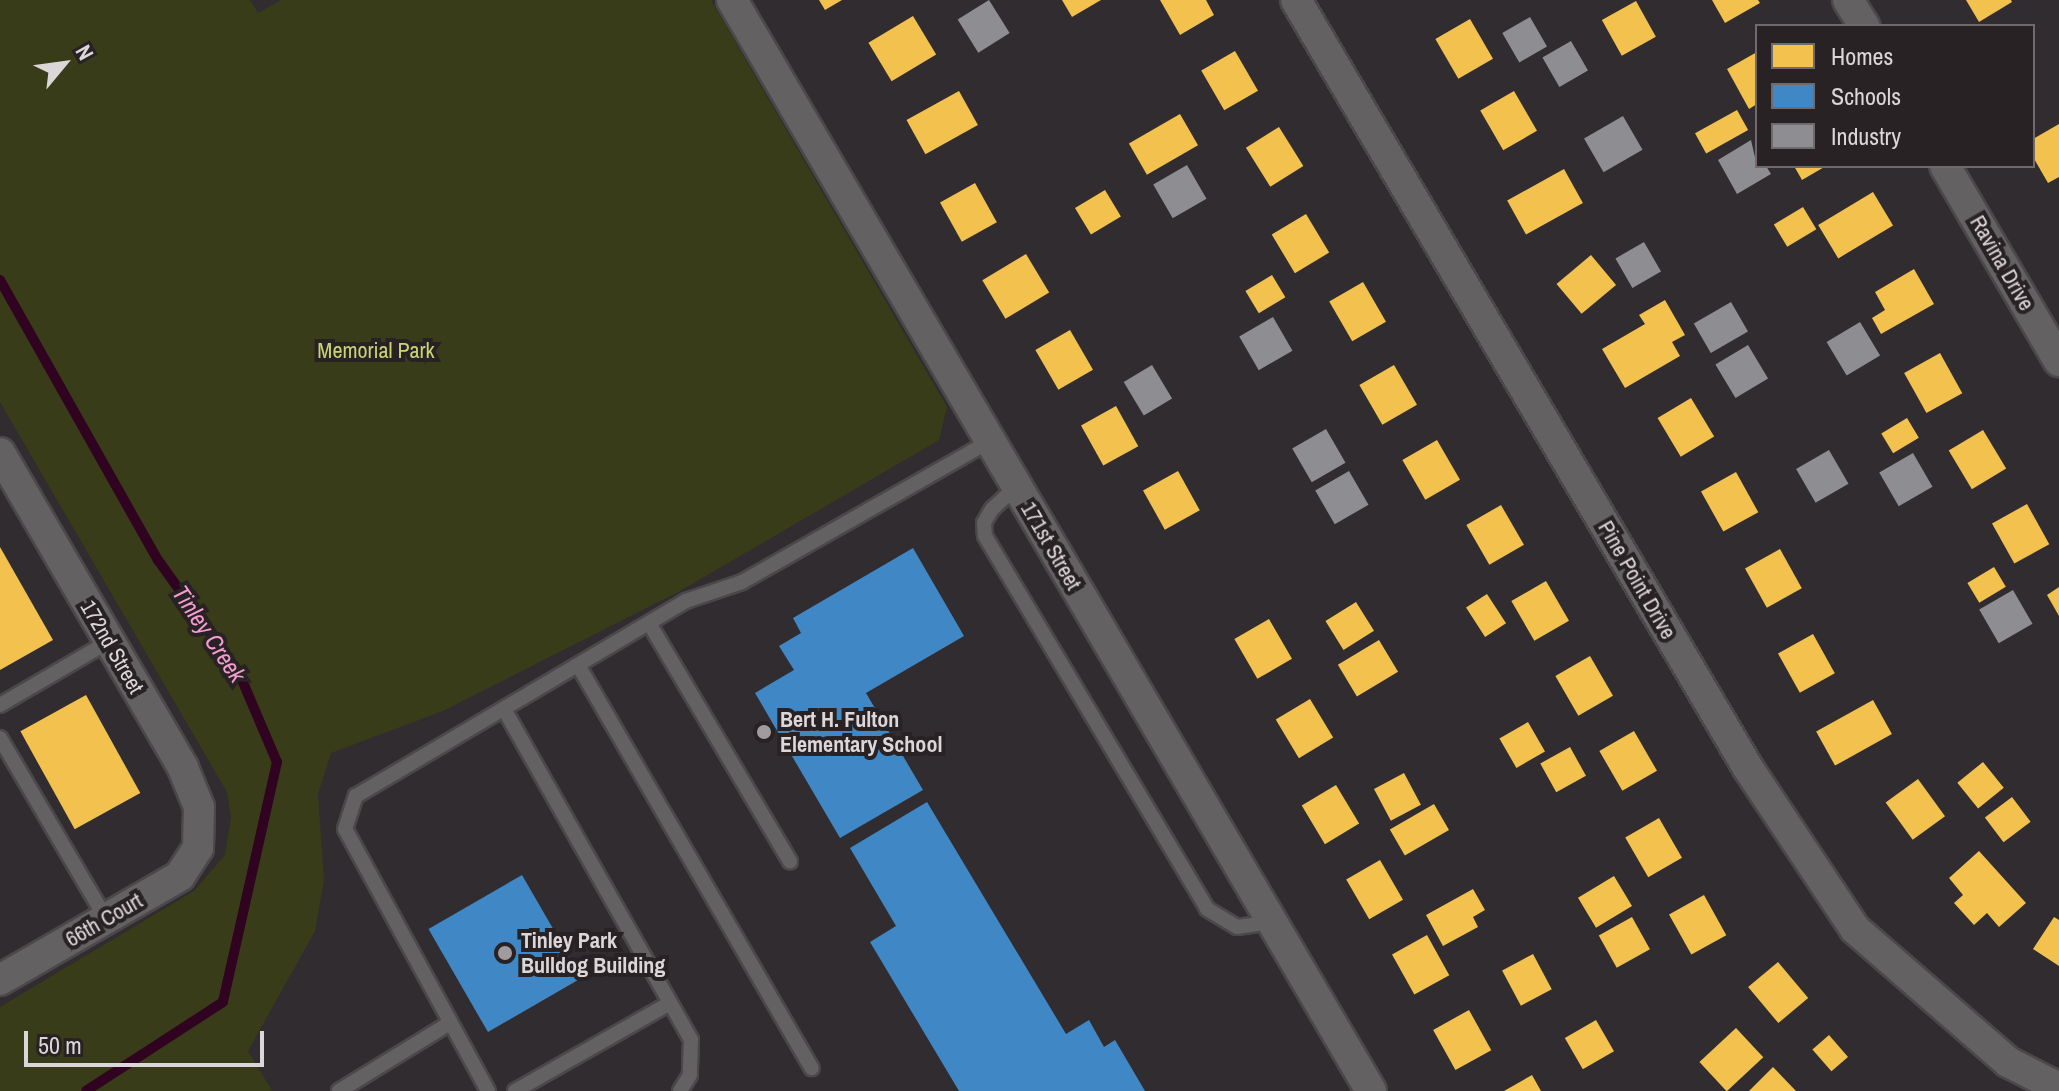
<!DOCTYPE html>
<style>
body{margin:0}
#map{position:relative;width:2059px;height:1091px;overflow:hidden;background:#312c2f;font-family:"Archivo Narrow",sans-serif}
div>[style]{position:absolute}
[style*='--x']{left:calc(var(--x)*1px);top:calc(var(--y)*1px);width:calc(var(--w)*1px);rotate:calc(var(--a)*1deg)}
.green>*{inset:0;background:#393c19}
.homes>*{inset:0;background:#f2c14e;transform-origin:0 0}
.schools>*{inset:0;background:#3f88c5;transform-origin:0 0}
.industry>*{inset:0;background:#8d8d92;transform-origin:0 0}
.stream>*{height:10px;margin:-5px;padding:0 5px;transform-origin:5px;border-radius:5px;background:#300421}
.roads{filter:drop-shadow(2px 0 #4b484a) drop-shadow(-2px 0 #4b484a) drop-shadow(0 2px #4b484a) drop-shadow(0 -2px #4b484a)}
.lane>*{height:14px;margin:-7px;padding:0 7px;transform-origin:7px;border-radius:7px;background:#646162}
.street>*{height:30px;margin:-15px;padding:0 15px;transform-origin:15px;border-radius:15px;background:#646162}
.dots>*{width:22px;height:22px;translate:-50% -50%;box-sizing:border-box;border:4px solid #282225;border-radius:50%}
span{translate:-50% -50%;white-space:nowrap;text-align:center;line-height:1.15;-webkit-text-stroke:8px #282225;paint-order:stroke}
.street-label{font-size:22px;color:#dbd7d9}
.park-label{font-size:22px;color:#c8d573}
.poi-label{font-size:22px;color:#dbd7d9;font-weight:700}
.left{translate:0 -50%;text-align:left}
.water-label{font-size:24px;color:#f69dd0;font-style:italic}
.legend{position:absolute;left:1755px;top:24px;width:280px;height:144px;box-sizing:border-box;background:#282225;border:2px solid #706a6d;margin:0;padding:10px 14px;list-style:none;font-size:24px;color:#dbd7d9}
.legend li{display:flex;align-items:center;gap:16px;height:40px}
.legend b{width:40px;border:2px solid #706a6d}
.north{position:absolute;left:24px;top:24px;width:80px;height:80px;-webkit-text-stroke:6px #282225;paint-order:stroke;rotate:61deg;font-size:22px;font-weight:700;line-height:32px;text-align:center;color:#dbd7d9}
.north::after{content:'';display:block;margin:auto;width:28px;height:36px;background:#dbd7d9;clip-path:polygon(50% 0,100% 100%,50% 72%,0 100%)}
.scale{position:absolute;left:24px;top:1031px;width:240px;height:36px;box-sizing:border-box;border:4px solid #dbd7d9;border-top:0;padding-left:10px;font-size:24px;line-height:28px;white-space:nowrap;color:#dbd7d9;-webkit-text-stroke:6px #282225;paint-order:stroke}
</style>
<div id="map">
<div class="green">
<i style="clip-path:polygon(0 0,250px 0,258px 13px,281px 0,711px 0,947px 407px,939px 440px,680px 591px,443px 711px,331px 753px,318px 794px,324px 880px,315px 931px,248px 1051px,272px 1091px,0 1091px,0 1007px,194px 891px,225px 855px,231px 818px,227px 792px,0 402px)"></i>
</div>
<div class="homes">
<i style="clip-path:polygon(819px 0,842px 0,825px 10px)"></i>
<i style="clip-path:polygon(1062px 0,1101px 0,1072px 17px)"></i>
<i style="clip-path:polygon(1160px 0,1206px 0,1214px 15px,1180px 35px)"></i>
<i style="clip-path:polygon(1712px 0,1758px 0,1760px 3px,1725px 23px)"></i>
<i style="clip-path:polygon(1966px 0,2011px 0,2012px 2px,1979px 22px)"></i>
<i style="left:1636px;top:1px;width:41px;height:39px;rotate:61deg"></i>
<i style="left:913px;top:16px;width:45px;height:52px;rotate:59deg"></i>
<i style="left:1470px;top:19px;width:46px;height:40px;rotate:60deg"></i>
<i style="left:1235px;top:51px;width:46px;height:39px;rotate:60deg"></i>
<i style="clip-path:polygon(1757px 52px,1757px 104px,1749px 109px,1727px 69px)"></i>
<i style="left:959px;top:91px;width:39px;height:60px;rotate:61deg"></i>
<i style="left:1514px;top:91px;width:46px;height:39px;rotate:60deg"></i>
<i style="left:1737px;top:110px;width:23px;height:48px;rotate:61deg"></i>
<i style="left:1180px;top:114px;width:36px;height:59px;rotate:60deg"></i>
<i style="clip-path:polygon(2059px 124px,2059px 177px,2048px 183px,2033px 157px,2033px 139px)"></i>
<i style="left:1279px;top:127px;width:46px;height:39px;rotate:58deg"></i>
<i style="clip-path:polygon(1794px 166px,1826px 166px,1802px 180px)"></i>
<i style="left:1564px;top:169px;width:39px;height:65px;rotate:61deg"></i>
<i style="left:975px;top:183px;width:45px;height:40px;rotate:61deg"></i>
<i style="left:1105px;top:190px;width:31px;height:35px;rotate:59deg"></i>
<i style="left:1873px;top:192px;width:39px;height:64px;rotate:59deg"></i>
<i style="left:1803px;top:207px;width:26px;height:34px;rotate:59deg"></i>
<i style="left:1306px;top:214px;width:45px;height:40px;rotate:59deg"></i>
<i style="left:1026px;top:254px;width:45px;height:51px;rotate:59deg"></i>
<i style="left:1591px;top:255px;width:39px;height:45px;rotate:50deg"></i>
<i style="clip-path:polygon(1914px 269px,1934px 304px,1881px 334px,1872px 318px,1885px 310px,1875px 292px)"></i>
<i style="left:1272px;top:275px;width:26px;height:31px;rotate:59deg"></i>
<i style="left:1363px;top:282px;width:46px;height:39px;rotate:60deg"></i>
<i style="clip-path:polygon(1665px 300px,1685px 335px,1672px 342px,1680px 356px,1625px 388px,1602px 349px,1645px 324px,1639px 315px)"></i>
<i style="left:1070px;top:330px;width:46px;height:40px;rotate:60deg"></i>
<i style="left:1940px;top:353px;width:46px;height:41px;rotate:61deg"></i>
<i style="left:1394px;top:365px;width:46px;height:40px;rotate:60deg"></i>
<i style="left:1691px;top:398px;width:45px;height:39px;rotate:59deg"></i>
<i style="left:1116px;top:406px;width:46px;height:40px;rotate:61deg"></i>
<i style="left:1907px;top:418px;width:23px;height:30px;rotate:59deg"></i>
<i style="left:1983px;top:430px;width:45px;height:40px;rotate:59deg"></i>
<i style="left:1437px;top:440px;width:46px;height:40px;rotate:60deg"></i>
<i style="left:1178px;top:471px;width:45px;height:40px;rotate:61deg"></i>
<i style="left:1736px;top:472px;width:46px;height:40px;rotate:61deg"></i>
<i style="left:2027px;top:504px;width:46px;height:40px;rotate:61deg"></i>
<i style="left:1501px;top:505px;width:46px;height:40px;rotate:60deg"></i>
<i style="clip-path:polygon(0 547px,53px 640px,0 670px)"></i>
<i style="left:1780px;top:549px;width:45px;height:40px;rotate:61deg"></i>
<i style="left:1994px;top:567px;width:23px;height:31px;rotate:59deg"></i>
<i style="left:1546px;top:581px;width:46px;height:40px;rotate:60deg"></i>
<i style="clip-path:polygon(2059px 587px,2059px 616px,2047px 595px)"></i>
<i style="left:1487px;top:594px;width:35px;height:25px;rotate:57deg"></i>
<i style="left:1356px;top:602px;width:34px;height:36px;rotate:58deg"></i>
<i style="left:1269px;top:619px;width:46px;height:40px;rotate:60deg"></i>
<i style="left:1813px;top:634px;width:45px;height:40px;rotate:61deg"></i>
<i style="left:1379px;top:640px;width:37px;height:48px;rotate:59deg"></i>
<i style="left:1590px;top:656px;width:46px;height:40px;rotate:60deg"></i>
<i style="left:86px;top:695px;width:112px;height:75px;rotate:61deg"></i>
<i style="left:1310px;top:699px;width:45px;height:40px;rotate:59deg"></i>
<i style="left:1873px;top:700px;width:39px;height:65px;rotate:61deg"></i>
<i style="left:1528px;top:722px;width:34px;height:33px;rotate:60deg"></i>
<i style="left:1634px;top:731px;width:46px;height:40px;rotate:60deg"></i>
<i style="left:1570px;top:747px;width:33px;height:34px;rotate:61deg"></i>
<i style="left:1983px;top:762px;width:33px;height:33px;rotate:51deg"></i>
<i style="left:1404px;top:773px;width:36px;height:34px;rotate:62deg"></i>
<i style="left:1918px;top:779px;width:46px;height:40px;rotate:54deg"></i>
<i style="left:1336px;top:785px;width:45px;height:40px;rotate:59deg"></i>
<i style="left:2012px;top:797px;width:31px;height:34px;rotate:53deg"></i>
<i style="left:1434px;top:804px;width:30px;height:51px;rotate:60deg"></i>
<i style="left:1659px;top:818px;width:46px;height:39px;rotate:60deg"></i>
<i style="clip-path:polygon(1979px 851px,2026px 903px,1999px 927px,1987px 913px,1974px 925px,1954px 903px,1963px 895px,1949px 878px)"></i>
<i style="left:1380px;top:860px;width:46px;height:39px;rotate:60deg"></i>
<i style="left:1614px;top:876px;width:35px;height:42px;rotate:59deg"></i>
<i style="clip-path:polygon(1473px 889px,1485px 910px,1473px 917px,1478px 927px,1443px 946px,1426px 915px)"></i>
<i style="left:1704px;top:895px;width:46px;height:40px;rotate:61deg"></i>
<i style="left:1632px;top:917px;width:37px;height:38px;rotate:61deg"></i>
<i style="clip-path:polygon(2054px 917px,2059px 920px,2059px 966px,2033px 949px)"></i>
<i style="left:1427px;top:935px;width:46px;height:40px;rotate:61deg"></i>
<i style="left:1533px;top:954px;width:40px;height:35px;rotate:62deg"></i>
<i style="left:1778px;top:962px;width:47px;height:39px;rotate:50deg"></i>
<i style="left:1469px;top:1010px;width:46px;height:41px;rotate:61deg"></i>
<i style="left:1596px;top:1020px;width:36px;height:36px;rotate:60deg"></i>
<i style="left:1736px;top:1028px;width:40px;height:50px;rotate:47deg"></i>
<i style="left:1829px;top:1035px;width:29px;height:22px;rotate:49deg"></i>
<i style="clip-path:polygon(1773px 1067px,1796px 1091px,1749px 1091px)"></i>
<i style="clip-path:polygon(1532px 1075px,1541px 1091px,1504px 1091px)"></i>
</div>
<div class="schools">
<i style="clip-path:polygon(913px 548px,964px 636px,866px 693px,923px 790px,840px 838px,755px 693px,794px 670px,779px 646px,801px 633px,793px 618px)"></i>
<i style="clip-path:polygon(927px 802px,1066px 1034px,1089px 1020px,1104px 1047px,1115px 1040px,1145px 1091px,959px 1091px,870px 942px,896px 926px,850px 848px)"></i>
<i style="left:522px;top:875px;width:119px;height:108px;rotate:60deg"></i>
</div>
<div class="industry">
<i style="left:989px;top:0;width:39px;height:37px;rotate:58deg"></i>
<i style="left:1530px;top:17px;width:34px;height:32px;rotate:60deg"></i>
<i style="left:1571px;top:41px;width:34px;height:33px;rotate:60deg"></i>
<i style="left:1623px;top:116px;width:39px;height:45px;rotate:60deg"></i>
<i style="clip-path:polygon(1751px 140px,1757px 166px,1766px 166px,1771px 174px,1737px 194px,1718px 160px)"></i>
<i style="left:1187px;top:165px;width:39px;height:39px;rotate:60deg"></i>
<i style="left:1644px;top:242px;width:34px;height:33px;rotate:60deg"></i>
<i style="left:1731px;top:302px;width:34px;height:43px;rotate:60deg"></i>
<i style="left:1273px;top:317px;width:39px;height:39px;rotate:60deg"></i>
<i style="left:1860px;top:322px;width:39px;height:39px;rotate:59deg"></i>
<i style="left:1748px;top:345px;width:39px;height:38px;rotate:59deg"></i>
<i style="left:1152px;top:365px;width:39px;height:33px;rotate:59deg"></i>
<i style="left:1326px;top:429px;width:39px;height:39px;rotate:60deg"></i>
<i style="left:1829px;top:450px;width:39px;height:38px;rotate:60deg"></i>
<i style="left:1913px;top:453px;width:39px;height:39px;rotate:60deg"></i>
<i style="left:1349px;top:471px;width:39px;height:39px;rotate:60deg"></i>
<i style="left:2013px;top:590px;width:39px;height:39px;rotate:60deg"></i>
</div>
<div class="stream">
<i style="--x:0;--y:280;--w:322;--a:60.6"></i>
<i style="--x:158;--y:560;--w:139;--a:54.4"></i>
<i style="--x:239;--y:673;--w:97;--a:66.9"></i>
<i style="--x:277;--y:762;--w:246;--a:102.7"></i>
<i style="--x:223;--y:1002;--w:163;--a:147"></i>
</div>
<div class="roads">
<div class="lane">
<i style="--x:1017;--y:486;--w:34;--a:137"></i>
<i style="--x:992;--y:509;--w:16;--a:120"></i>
<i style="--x:984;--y:523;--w:13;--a:86"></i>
<i style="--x:985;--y:536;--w:434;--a:59.2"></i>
<i style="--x:1207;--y:909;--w:35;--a:31"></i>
<i style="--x:1237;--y:927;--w:35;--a:-8"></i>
<i style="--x:649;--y:623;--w:277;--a:59.4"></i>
<i style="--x:578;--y:665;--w:466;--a:59.9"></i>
<i style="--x:0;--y:705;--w:125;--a:-30.3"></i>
<i style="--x:504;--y:709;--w:380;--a:60.5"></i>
<i style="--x:691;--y:1040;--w:35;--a:92"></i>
<i style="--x:690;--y:1075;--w:19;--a:122"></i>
<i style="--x:0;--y:738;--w:210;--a:59.6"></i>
<i style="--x:339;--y:1091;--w:130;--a:-31.5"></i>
<i style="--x:488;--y:1091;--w:298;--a:-118.6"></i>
<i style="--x:345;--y:829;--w:35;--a:-72"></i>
<i style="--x:356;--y:796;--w:383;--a:-30.6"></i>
<i style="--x:686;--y:601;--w:59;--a:-18.7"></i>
<i style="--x:742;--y:582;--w:285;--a:-29.6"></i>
<i style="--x:515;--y:1091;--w:178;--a:-29.6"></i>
</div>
<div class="street">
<i style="--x:732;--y:0;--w:1264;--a:59.64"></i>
<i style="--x:1296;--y:0;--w:891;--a:59.52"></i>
<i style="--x:1748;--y:768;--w:193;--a:56.4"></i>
<i style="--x:1855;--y:929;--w:203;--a:41"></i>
<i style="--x:2008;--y:1062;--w:57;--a:27"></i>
<i style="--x:1848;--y:0;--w:31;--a:58"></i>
<i style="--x:1945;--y:166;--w:226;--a:59.7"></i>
<i style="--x:0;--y:453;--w:364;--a:59.8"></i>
<i style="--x:183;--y:768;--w:42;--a:67.7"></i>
<i style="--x:199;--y:807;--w:41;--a:91.4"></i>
<i style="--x:198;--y:848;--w:33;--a:123"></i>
<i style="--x:180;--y:876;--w:208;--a:150"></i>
</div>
</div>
<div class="dots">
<i style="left:764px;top:732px;background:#a09b9e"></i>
<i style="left:505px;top:953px;background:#a09b9e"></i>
</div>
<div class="street-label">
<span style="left:2002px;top:263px;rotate:60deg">Ravina Drive</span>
<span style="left:1051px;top:546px;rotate:60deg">171st Street</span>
<span style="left:1637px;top:580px;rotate:60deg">Pine Point Drive</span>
<span style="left:112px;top:647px;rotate:60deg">172nd Street</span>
<span style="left:104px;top:920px;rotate:-30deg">66th Court</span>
</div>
<div class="park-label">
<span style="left:376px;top:351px">Memorial Park</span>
</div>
<div class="poi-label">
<span class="left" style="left:780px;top:732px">Bert H. Fulton<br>Elementary School</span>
<span class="left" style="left:521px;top:953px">Tinley Park<br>Bulldog Building</span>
</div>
<div class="water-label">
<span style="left:209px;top:634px;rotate:56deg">Tinley Creek</span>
</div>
<ul class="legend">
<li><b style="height:22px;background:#f2c14e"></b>Homes</li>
<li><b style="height:22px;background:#3f88c5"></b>Schools</li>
<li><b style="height:22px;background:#8d8d92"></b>Industry</li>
</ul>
<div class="north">N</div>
<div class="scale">50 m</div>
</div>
